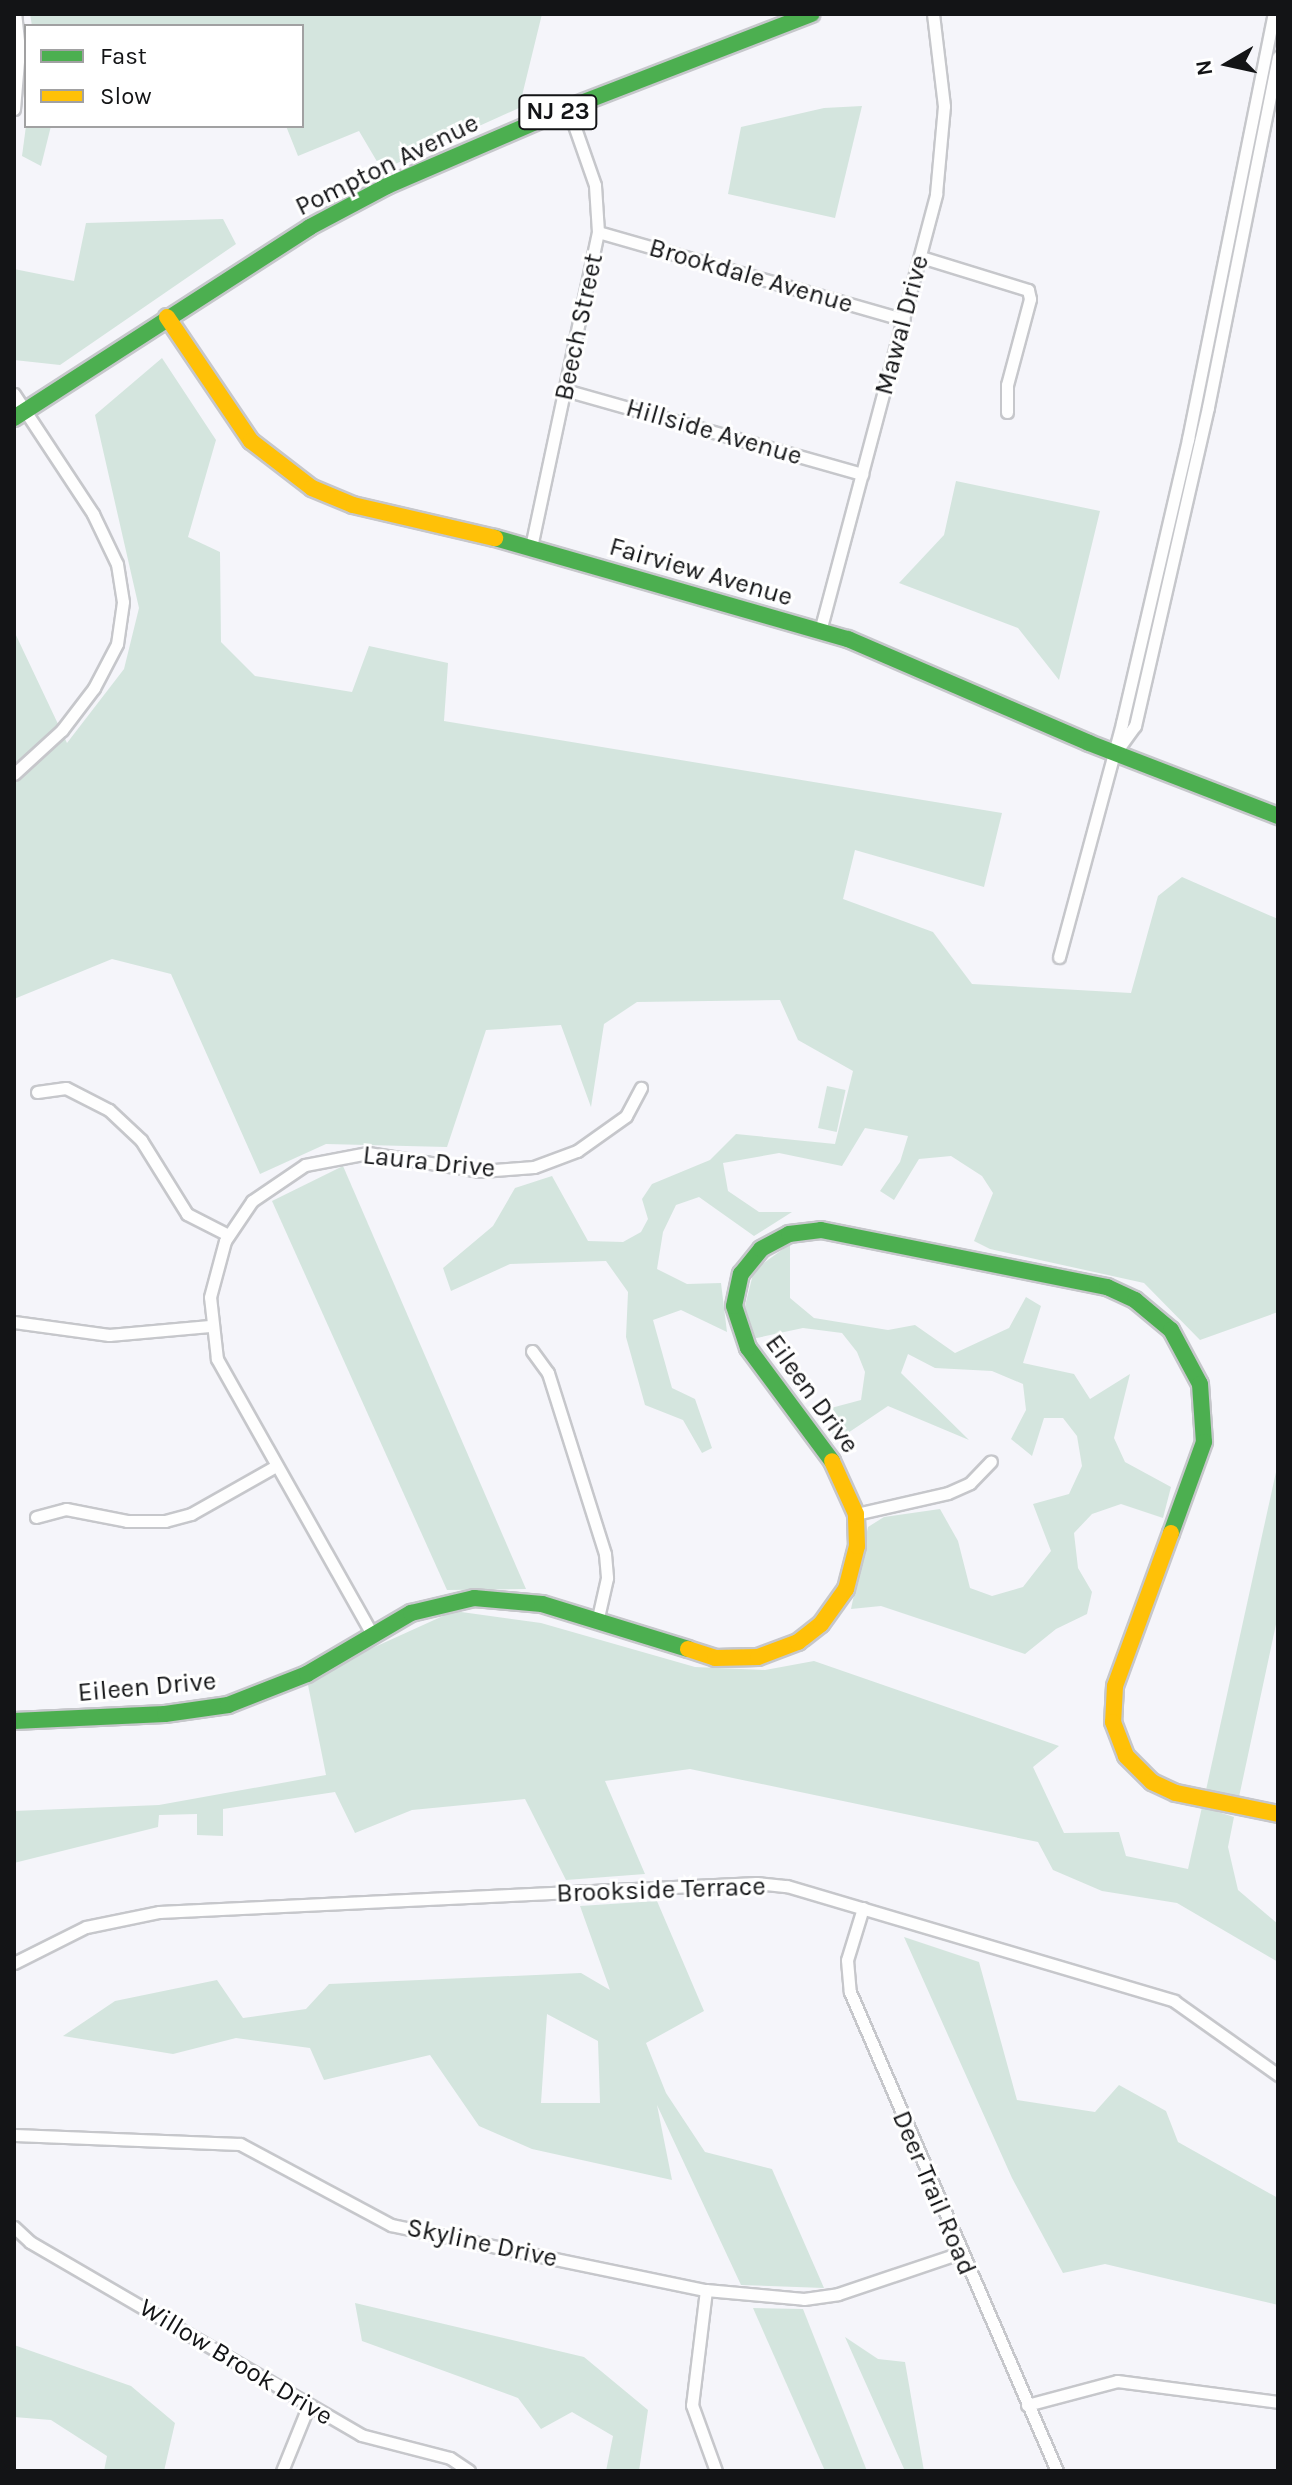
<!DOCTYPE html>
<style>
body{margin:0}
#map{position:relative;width:1292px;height:2485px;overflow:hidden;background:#f5f5fa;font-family:Karla,sans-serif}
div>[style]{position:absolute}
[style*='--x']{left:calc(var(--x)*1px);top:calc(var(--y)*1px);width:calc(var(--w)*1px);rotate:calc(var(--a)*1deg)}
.green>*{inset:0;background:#d4e5de;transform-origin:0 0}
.roads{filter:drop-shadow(2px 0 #c6c7cb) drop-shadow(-2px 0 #c6c7cb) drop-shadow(0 2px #c6c7cb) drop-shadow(0 -2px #c6c7cb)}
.street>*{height:11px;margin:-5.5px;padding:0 5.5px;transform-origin:5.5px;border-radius:5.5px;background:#fefefe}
.fast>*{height:16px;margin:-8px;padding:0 8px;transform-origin:8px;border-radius:8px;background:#4caf50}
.slow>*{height:16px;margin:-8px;padding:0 8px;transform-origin:8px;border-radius:8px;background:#ffc107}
span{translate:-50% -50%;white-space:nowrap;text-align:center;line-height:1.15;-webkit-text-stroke:6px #fff;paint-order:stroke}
.shield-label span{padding:2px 6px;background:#fff;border:2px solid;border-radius:6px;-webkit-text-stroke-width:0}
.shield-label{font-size:24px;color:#131416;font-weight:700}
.street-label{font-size:26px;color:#131416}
.frame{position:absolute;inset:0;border:16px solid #131416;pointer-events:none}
.legend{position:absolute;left:24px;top:24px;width:280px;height:104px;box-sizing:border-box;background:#fff;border:2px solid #a1a1a2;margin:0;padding:10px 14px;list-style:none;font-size:24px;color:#131416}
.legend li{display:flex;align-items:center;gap:16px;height:40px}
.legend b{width:40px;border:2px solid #a1a1a2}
.north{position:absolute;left:1188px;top:24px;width:80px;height:80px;-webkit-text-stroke:6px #fff;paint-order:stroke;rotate:261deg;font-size:22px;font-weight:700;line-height:32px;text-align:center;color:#131416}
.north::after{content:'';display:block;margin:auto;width:28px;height:36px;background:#131416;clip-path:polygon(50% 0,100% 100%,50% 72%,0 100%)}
</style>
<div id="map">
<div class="green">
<i style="clip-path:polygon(30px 14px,542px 14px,519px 108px,382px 170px,359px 131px,298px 156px,286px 126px,302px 126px,302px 26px,32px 26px)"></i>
<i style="clip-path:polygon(862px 106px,835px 218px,728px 194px,741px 127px,824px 108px)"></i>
<i style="clip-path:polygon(26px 126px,51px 126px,41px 166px,22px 156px)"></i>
<i style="clip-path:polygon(223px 219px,236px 244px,60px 365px,14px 360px,14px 269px,74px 281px,86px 223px)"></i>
<i style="clip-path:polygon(162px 358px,216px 440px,188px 537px,220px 552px,221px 642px,255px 676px,352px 692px,369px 646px,448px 663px,444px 721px,1002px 813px,984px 887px,855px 850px,843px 899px,933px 932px,972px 984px,1131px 993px,1158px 896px,1182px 877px,1278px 919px,1278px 1312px,1200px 1340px,1144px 1283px,990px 1249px,974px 1241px,993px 1193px,982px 1176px,951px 1156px,919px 1159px,894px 1200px,880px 1191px,900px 1162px,908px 1136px,865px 1128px,842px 1166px,779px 1153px,723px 1163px,728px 1191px,759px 1212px,792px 1212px,754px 1236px,699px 1197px,676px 1205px,663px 1232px,657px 1269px,687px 1284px,721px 1283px,727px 1332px,681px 1310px,653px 1320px,672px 1388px,695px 1399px,712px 1448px,702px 1453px,683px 1420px,645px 1405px,626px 1337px,628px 1292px,606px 1261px,510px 1264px,451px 1291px,443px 1268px,493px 1226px,515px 1188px,552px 1176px,588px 1241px,623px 1242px,641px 1232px,648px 1219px,642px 1199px,652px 1184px,710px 1160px,736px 1134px,835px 1144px,853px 1071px,798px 1040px,780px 1000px,637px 1002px,604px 1024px,591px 1107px,561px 1025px,486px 1030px,447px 1147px,326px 1144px,260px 1174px,171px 974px,112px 959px,14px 999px,14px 631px,67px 743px,124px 669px,139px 608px,95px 415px)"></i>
<i style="clip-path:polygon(956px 481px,1100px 511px,1059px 680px,1018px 628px,899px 583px,944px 535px)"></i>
<i style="left:827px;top:1086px;width:19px;height:43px;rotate:12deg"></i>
<i style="clip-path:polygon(343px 1166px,526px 1589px,447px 1590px,272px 1201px)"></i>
<i style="clip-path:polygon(790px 1244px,790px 1298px,814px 1318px,888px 1330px,915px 1325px,955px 1353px,1009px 1328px,1026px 1297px,1041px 1306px,1023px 1363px,1074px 1374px,1090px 1399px,1130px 1374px,1114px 1438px,1125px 1462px,1171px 1487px,1163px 1518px,1121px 1504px,1092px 1514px,1074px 1533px,1078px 1568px,1092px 1592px,1087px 1614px,1056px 1629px,1025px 1654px,881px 1606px,851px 1609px,868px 1527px,884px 1517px,940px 1509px,958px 1541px,970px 1588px,992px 1596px,1023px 1587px,1051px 1551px,1033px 1504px,1069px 1494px,1082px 1466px,1077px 1436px,1063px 1418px,1044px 1418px,1032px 1456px,1011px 1439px,1026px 1410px,1023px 1384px,992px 1371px,935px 1368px,908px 1354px,901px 1373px,969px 1440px,888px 1406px,833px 1443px,831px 1408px,861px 1400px,865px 1372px,857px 1352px,842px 1333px,803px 1328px,752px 1339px,743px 1314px,754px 1270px)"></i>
<i style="clip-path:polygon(1278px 1463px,1278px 1615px,1239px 1797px,1206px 1790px)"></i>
<i style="clip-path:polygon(454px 1611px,541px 1623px,695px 1667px,765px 1670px,814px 1661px,1059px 1746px,1033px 1767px,1064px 1833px,1119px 1832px,1126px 1856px,1188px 1869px,1202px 1807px,1234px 1817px,1228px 1847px,1238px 1890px,1278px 1924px,1278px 1962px,1177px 1903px,1102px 1891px,1053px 1870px,1038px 1842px,690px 1769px,605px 1781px,645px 1874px,566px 1880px,525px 1799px,412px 1810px,355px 1833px,335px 1792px,223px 1809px,223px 1836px,197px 1835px,197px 1814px,159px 1815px,158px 1827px,14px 1863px,14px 1811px,159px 1805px,326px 1775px,308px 1685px,368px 1650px)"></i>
<i style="clip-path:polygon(evenodd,657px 1901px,704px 2011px,646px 2043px,666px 2093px,705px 2152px,772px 2169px,824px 2288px,741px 2285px,657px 2105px,672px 2180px,532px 2149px,479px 2126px,430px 2055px,324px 2080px,310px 2048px,236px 2038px,173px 2054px,63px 2036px,115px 2001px,217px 1980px,243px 2018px,306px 2009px,329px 1984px,581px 1973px,610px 1990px,580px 1906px,657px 1901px,547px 2014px,598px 2041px,600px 2103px,541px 2103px,547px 2014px)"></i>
<i style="clip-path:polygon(904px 1937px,979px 1962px,1017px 2100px,1095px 2112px,1119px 2085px,1166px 2111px,1178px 2142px,1278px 2198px,1278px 2305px,1105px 2264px,1063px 2273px,1012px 2178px)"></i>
<i style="clip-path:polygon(355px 2303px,584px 2357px,648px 2410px,639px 2471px,606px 2471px,613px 2436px,572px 2412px,541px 2429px,518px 2398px,362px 2341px)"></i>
<i style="clip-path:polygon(753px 2308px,803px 2309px,867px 2471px,825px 2471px)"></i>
<i style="clip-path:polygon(845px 2337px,878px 2359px,905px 2362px,924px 2471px,905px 2471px)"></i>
<i style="clip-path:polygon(14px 2345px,131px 2386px,175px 2423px,164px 2471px,104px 2471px,107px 2456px,51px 2420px,14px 2417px)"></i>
</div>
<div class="roads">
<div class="street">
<i style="--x:14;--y:109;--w:59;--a:-85.2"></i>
<i style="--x:19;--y:50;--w:36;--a:-96"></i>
<i style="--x:598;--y:232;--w:318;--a:16"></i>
<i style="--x:921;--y:257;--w:112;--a:17.1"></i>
<i style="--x:1028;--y:290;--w:9;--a:77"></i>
<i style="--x:1030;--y:299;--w:89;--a:105"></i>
<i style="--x:1007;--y:385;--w:27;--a:90"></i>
<i style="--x:565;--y:390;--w:309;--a:15.8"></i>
<i style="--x:14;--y:394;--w:144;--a:56.6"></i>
<i style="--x:93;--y:514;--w:55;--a:64.4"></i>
<i style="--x:117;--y:564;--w:38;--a:81"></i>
<i style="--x:123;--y:602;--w:42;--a:98.1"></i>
<i style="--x:117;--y:644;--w:50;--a:117.6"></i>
<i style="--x:94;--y:688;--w:53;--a:127.3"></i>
<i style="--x:62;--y:730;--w:65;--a:137.5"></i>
<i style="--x:531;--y:547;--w:322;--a:-78"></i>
<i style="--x:598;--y:232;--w:47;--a:-93.7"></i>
<i style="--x:595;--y:185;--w:82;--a:-109.3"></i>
<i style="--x:820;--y:631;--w:452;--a:-75.1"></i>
<i style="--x:936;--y:194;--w:88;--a:-84.8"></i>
<i style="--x:944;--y:106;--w:93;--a:-96.8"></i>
<i style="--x:1118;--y:749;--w:29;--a:-54"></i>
<i style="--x:1135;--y:726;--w:327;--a:-77.1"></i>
<i style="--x:1208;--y:407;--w:357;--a:-78.7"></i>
<i style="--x:1059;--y:957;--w:242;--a:-74.9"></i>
<i style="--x:1122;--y:723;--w:292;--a:-76.9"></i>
<i style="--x:1188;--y:439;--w:434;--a:-78.6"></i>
<i style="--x:37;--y:1092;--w:29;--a:-8"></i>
<i style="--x:66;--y:1088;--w:48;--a:27.1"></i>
<i style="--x:109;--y:1110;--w:44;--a:43.2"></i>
<i style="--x:141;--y:1140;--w:87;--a:58.1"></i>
<i style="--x:187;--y:1214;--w:46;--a:27.1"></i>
<i style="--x:14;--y:1322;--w:96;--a:7.8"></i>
<i style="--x:109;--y:1335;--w:101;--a:-5.1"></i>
<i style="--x:532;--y:1351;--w:27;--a:54"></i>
<i style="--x:548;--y:1373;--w:190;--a:72.5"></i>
<i style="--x:605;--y:1554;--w:24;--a:85"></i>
<i style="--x:607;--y:1578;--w:45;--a:102.8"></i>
<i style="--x:856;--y:1514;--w:94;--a:-12.9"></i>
<i style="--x:948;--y:1493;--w:24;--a:-24"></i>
<i style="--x:970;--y:1483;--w:30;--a:-46"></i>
<i style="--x:36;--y:1517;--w:31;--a:-15"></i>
<i style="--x:66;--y:1509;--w:62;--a:11.1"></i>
<i style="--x:127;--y:1521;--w:38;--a:0"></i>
<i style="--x:165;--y:1521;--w:27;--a:-15"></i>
<i style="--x:191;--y:1514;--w:95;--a:-29.5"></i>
<i style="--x:372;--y:1634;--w:316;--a:-119.4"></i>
<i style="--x:217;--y:1359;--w:62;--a:-96.4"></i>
<i style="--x:210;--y:1297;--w:58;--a:-75"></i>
<i style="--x:225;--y:1241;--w:48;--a:-56"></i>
<i style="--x:252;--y:1201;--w:64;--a:-34.2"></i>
<i style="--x:305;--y:1165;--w:64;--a:-10.8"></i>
<i style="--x:368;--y:1153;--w:114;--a:9.1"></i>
<i style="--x:481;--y:1171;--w:53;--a:-4.3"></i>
<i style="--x:534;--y:1167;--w:46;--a:-20.4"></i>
<i style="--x:577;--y:1151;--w:60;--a:-35.5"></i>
<i style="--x:626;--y:1116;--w:32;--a:-62"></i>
<i style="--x:863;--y:1908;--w:54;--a:107.1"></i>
<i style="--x:847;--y:1960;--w:32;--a:85"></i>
<i style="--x:850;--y:1992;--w:522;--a:66.63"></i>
<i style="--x:14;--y:1963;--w:80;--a:-26.6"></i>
<i style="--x:86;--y:1927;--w:75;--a:-11.6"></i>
<i style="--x:159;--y:1912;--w:598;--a:-2.78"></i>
<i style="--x:756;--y:1883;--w:31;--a:6"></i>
<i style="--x:787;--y:1886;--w:404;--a:16.5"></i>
<i style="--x:1174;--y:2001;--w:128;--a:35.4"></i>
<i style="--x:14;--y:2135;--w:226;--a:2.3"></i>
<i style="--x:240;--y:2144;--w:171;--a:28.2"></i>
<i style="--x:391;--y:2225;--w:322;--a:11.7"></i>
<i style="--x:706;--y:2290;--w:98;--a:5.2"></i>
<i style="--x:804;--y:2299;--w:34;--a:-8"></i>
<i style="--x:838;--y:2294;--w:129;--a:-18.6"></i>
<i style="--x:14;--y:2227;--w:22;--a:43"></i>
<i style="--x:30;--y:2242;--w:383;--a:30.2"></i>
<i style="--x:361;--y:2435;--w:92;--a:14.5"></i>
<i style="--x:450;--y:2458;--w:23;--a:34"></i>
<i style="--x:706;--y:2290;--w:116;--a:96.9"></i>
<i style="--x:692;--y:2405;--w:70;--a:70"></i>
<i style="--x:1027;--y:2405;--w:93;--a:-14.9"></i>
<i style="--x:1117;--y:2381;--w:162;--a:7.4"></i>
<i style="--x:282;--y:2471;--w:69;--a:-67.9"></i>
</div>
<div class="fast">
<i style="--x:14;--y:418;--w:352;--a:-32.8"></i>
<i style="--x:310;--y:227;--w:87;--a:-28"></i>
<i style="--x:387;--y:186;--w:197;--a:-23.3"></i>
<i style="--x:568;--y:108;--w:261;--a:-21.1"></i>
<i style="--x:495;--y:538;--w:367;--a:16"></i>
<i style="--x:848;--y:639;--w:262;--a:23.3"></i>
<i style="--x:1089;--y:743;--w:203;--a:21.1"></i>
<i style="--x:832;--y:1461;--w:141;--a:-126.6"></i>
<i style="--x:748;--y:1348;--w:44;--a:-108.4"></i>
<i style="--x:734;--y:1306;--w:33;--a:-78"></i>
<i style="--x:741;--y:1274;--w:32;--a:-51"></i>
<i style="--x:761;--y:1249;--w:32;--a:-28"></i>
<i style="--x:789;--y:1234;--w:32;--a:-7"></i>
<i style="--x:821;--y:1230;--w:292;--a:11.3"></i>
<i style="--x:1107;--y:1287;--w:31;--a:25"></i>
<i style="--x:1135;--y:1300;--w:47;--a:39.8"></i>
<i style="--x:1171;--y:1330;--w:61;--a:61.8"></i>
<i style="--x:1200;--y:1384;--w:58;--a:86.1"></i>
<i style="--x:1204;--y:1442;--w:97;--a:109.9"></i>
<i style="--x:14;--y:1721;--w:151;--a:-2.7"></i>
<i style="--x:165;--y:1714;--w:64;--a:-8.1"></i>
<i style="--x:228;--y:1705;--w:85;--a:-21.4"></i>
<i style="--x:307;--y:1674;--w:121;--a:-30.4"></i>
<i style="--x:411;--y:1613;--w:65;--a:-13.4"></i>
<i style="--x:474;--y:1598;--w:68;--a:5"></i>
<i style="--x:542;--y:1604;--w:153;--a:17.1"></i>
</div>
<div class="slow">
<i style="--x:167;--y:317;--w:150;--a:55.9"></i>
<i style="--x:251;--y:441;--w:77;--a:37.6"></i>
<i style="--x:312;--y:488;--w:44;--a:22.5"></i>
<i style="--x:353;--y:505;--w:146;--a:13.1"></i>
<i style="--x:1171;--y:1533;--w:163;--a:110.1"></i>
<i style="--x:1115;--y:1686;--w:36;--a:93"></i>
<i style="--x:1113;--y:1722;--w:36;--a:69"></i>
<i style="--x:1126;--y:1756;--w:37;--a:45"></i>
<i style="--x:1152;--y:1782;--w:26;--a:25"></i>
<i style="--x:1176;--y:1793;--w:104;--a:11.6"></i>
<i style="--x:688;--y:1649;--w:28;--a:18"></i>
<i style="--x:715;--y:1658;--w:43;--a:-1.3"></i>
<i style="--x:758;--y:1657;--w:43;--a:-20.6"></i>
<i style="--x:798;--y:1642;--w:29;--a:-38"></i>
<i style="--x:821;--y:1624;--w:43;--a:-54.5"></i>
<i style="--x:846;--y:1589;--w:44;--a:-75.7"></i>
<i style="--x:857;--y:1546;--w:32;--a:-92"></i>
<i style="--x:856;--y:1514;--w:58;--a:-114.4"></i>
</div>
</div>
<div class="shield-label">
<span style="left:558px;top:112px">NJ 23</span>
</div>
<div class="street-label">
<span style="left:387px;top:165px;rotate:-26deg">Pompton Avenue</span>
<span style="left:751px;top:276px;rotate:16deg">Brookdale Avenue</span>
<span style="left:902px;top:325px;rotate:-75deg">Mawal Drive</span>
<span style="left:579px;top:327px;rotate:-78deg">Beech Street</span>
<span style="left:714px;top:432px;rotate:16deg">Hillside Avenue</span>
<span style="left:701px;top:572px;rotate:16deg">Fairview Avenue</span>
<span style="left:429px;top:1162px;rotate:6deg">Laura Drive</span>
<span style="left:812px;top:1394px;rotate:54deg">Eileen Drive</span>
<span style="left:147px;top:1687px;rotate:-5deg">Eileen Drive</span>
<span style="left:661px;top:1890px;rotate:-2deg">Brookside Terrace</span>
<span style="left:934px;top:2193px;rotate:67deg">Deer Trail Road</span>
<span style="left:482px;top:2243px;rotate:12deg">Skyline Drive</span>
<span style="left:236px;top:2362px;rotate:31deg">Willow Brook Drive</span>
</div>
<div class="frame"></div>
<ul class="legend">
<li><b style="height:10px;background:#4caf50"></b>Fast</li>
<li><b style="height:10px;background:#ffc107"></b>Slow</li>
</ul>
<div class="north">N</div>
</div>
